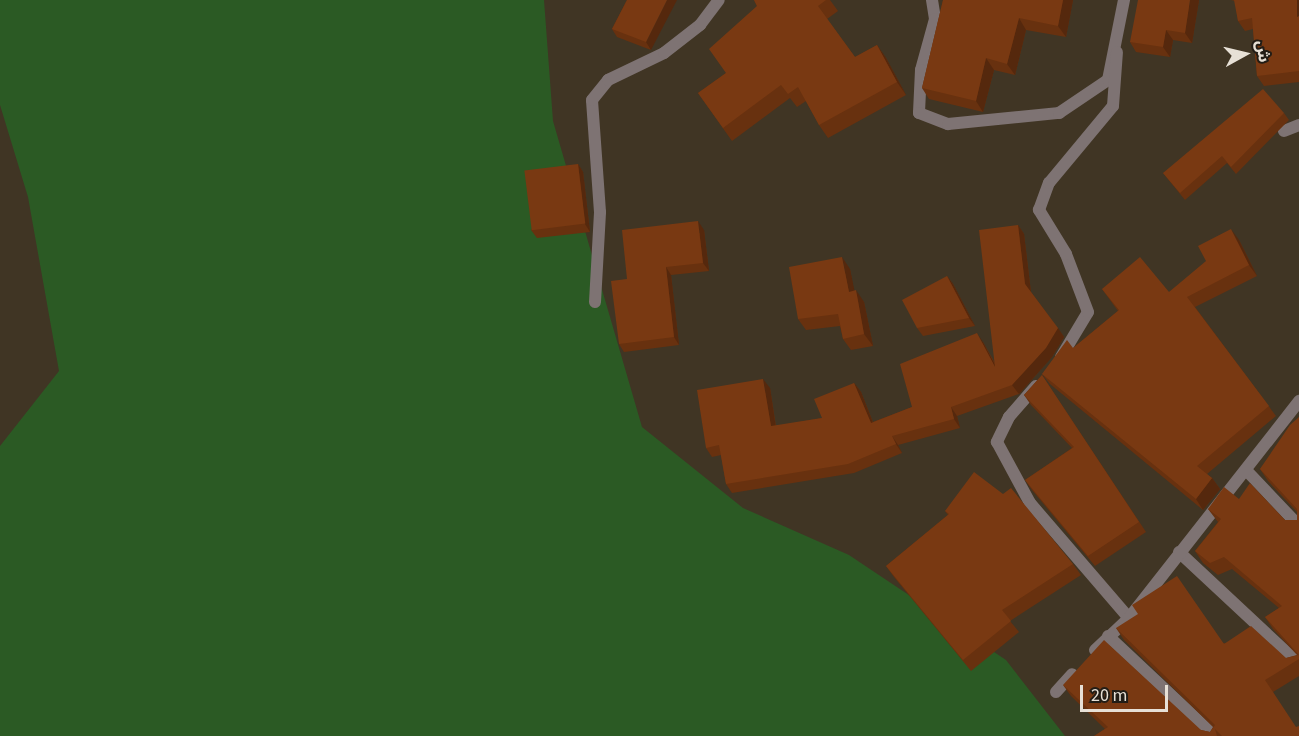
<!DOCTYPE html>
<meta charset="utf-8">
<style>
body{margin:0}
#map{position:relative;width:1299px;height:736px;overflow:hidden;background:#403524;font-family:"Source Sans 3","Noto Sans Arabic",sans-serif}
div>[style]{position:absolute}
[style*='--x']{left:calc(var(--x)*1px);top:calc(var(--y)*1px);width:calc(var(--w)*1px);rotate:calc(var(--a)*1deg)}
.green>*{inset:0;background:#2b5a24}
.minor>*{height:12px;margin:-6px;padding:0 6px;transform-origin:6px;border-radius:6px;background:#7e7373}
.wall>*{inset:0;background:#68310f}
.shaded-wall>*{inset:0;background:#55280d}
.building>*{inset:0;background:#793912;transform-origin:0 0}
span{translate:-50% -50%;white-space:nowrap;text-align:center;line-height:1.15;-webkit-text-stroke:5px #221d16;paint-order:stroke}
.north{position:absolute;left:1215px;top:24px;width:60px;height:60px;-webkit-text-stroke:4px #221d16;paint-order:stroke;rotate:82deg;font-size:16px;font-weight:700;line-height:24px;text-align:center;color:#e7e0d6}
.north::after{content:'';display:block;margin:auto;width:21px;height:27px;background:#e7e0d6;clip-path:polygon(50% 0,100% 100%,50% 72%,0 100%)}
.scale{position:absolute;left:1080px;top:685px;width:88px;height:27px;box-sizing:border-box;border:3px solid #e7e0d6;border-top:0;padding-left:8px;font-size:18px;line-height:21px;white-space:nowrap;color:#e7e0d6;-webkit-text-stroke:4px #221d16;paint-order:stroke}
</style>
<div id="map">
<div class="green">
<i style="clip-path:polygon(0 0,544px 0,553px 121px,642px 427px,743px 508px,849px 555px,1006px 660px,1065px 736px,0 736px,0 446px,59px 371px,28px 197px,0 105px)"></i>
</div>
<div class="minor">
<i style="--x:932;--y:0;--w:19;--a:81"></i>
<i style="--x:935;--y:19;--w:53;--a:105.4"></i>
<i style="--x:921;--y:70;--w:43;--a:92.7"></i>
<i style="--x:919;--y:113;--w:31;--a:21"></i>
<i style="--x:948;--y:124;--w:112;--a:-5.7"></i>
<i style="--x:1059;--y:113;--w:59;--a:-34"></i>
<i style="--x:1108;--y:80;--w:82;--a:-78.7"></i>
<i style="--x:1284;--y:131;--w:16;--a:-22"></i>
<i style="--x:595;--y:302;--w:90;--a:-86.8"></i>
<i style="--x:600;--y:212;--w:112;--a:-94.1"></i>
<i style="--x:592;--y:100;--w:26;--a:-51"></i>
<i style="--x:608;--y:80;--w:62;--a:-25.7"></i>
<i style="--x:664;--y:53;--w:46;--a:-37.9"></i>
<i style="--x:700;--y:25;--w:31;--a:-53"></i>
<i style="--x:1061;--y:357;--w:52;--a:-59"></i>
<i style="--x:1088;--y:312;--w:62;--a:-110.8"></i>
<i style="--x:1066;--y:254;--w:52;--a:-121.5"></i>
<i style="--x:1039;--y:210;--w:29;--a:-70"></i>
<i style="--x:1049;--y:183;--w:100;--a:-50.3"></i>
<i style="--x:1113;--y:106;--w:54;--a:-85.8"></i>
<i style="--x:1036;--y:386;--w:41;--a:131.1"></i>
<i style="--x:1009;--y:417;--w:28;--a:116"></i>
<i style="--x:997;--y:442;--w:69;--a:61.6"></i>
<i style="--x:1030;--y:503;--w:152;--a:49.3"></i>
<i style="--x:1246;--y:470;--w:77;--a:46.6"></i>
<i style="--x:1179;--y:552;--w:164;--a:43"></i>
<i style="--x:1108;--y:636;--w:146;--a:43.1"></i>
<i style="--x:1095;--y:650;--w:47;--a:-43.3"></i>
<i style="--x:1129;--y:618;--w:276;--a:-51.9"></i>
<i style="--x:1056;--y:692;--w:24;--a:-48"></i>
</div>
<div class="wall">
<i style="clip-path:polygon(627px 0,651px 50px,617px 37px,612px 29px)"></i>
<i style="clip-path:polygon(754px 0,830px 0,838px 11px,827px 19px,855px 57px,877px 45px,886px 58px,906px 95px,828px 138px,819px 125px,806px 101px,797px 107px,790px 98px,732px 141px,698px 93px,726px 73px,757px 6px)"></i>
<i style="clip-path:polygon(943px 0,1073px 0,1066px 37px,1026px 30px,1015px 75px,994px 70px,983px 112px,929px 99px,922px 88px)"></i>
<i style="clip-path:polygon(1199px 0,1192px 43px,1173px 40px,1170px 57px,1136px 52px,1130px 42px)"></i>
<i style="clip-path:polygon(1231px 0,1299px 0,1299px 82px,1264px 86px,1257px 76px,1253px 29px,1245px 31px,1238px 21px,1235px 1px)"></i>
<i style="clip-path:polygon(1284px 113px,1289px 120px,1236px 174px,1227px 163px,1185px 200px,1163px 173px)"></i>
<i style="clip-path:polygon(578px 164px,583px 172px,590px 232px,537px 238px,531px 230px)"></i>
<i style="clip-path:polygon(1018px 225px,1024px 234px,1031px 292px,1064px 337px,1052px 357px,1019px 394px,957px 416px,960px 428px,898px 445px,902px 453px,854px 473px,732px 493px,726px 484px,721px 455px,712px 457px,706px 448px,770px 388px,776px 426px,822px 418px,854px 383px,861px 392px,873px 422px,912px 407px,983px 342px,995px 363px)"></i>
<i style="clip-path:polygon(704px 230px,709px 271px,671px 275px,679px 345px,624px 352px,619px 344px,627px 279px)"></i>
<i style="clip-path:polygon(1239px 240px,1257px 276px,1195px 307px,1276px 416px,1207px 474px,1212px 478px,1220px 489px,1203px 510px,1050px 384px,1042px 374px,1118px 311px,1102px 289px,1169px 292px)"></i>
<i style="clip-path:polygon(850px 269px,854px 291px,864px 302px,873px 346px,851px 350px,843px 339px,840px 326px,806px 330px,798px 319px)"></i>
<i style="clip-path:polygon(947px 276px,953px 284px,975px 326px,923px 336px,917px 328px)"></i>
<i style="clip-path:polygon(1042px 375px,1146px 532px,1095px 566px,1032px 490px,1025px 480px,1072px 448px,1031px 405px,1024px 395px)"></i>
<i style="clip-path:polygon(1299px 417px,1299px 676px,1273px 692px,1299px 736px,1094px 736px,1105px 729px,1071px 696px,1063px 685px,1201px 730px,1210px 732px,1213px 727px,1124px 640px,1116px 628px,1224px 643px,1286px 658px,1297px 655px,1273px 629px,1265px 617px,1279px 608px,1232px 569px,1218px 575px,1203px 563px,1195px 551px,1218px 522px,1208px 509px,1239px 499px,1285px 520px,1297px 520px,1297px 512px,1268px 481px,1260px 469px)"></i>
<i style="clip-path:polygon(945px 511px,1073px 564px,1081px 575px,1010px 621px,1019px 632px,971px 671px,894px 577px,886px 566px,948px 515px)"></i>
</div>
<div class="shaded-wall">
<i style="clip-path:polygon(667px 0,677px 0,651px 50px,646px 42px)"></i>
<i style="clip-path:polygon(1063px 0,1073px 0,1066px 37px,1058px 26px)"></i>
<i style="clip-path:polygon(1190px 0,1199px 0,1192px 43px,1185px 33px)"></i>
<i style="clip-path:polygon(1297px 0,1299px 0,1299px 20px,1297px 17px)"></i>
<i style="clip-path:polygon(1019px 18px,1026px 30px,1015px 75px,1007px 64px)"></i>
<i style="clip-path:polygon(1166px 30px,1173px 40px,1170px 57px,1163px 47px)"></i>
<i style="clip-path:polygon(877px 45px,886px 58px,906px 95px,897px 82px)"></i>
<i style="clip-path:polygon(986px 58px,994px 70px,983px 112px,976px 101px)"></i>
<i style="clip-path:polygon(578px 164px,583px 172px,590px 232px,585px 224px)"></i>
<i style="clip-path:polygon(698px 221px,704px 230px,709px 271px,703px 263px)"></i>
<i style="clip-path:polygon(1018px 225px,1024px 234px,1031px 293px,1025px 284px)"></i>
<i style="clip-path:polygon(1231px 229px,1239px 240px,1257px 276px,1249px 265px)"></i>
<i style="clip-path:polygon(842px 257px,850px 269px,857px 303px,849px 292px)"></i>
<i style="clip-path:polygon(666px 267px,671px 275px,679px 345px,674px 337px)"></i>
<i style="clip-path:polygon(947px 276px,953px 284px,975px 326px,969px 318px)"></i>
<i style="clip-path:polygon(856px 290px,864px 302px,873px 346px,864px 334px)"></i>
<i style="clip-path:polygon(1058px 328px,1064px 337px,1052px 357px,1019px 394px,1012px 385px)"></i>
<i style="clip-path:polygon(977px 333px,983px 342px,1001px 376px,995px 367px)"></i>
<i style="clip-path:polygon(763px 379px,770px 388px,777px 435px,771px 426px)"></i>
<i style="clip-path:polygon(854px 383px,861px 392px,877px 433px,871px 423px)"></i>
<i style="clip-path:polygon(951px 407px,957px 416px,960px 428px,954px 419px)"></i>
<i style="clip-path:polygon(892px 436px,898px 445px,902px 453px,896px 444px)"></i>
<i style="clip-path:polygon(1212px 478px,1220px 489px,1203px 510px,1196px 499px)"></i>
</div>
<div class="building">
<i style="clip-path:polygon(627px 0,667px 0,646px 42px,612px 29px)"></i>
<i style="clip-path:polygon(754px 0,826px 0,818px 6px,855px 57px,877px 45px,897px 82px,819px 125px,798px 87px,788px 94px,781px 85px,723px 128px,698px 93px,726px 73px,709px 49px,757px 6px)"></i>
<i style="clip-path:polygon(943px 0,1063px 0,1058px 26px,1019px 18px,1007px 64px,986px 58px,976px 101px,922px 88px)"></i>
<i style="clip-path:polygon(1138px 0,1190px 0,1185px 33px,1166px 30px,1163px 47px,1130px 42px)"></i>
<i style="clip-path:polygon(1234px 0,1297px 0,1297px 17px,1299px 16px,1299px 71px,1257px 76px,1252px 18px,1238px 21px)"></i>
<i style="clip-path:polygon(1263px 89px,1284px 113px,1231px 167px,1222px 156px,1180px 193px,1163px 173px)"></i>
<i style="left:578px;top:164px;width:60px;height:54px;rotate:83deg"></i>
<i style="clip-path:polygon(698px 221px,703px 263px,666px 267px,674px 337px,619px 344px,611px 281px,627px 279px,622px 230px)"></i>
<i style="clip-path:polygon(1018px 225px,1025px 284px,1058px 328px,1046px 348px,1012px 385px,951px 407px,954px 419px,892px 436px,896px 444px,848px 464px,726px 484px,719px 445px,706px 448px,697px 390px,763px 379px,771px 426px,822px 418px,814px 399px,854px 383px,871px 423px,912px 407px,900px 364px,977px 333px,995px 367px,979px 230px)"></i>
<i style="clip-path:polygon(1231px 229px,1249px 265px,1187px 297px,1269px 406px,1197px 466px,1212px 478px,1196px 499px,1042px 374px,1067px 340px,1073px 348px,1119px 310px,1102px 289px,1140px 257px,1169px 292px,1206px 261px,1198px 246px)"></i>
<i style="clip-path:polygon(842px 257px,849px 292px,856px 290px,864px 334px,843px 339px,838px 314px,798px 319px,789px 267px)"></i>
<i style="clip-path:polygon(947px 276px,969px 318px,917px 328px,902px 300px)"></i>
<i style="clip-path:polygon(1042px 375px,1139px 522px,1088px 556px,1025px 480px,1074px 447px,1024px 395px)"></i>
<i style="clip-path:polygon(1299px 417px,1299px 659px,1265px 680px,1296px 727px,1299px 726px,1299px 736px,1222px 736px,1215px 729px,1217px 736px,1094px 736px,1108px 727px,1063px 685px,1104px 640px,1201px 730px,1210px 732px,1215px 725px,1116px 628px,1138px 614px,1132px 605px,1177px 576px,1224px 644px,1251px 626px,1286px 658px,1299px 655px,1265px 617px,1282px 606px,1224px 557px,1210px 563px,1195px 551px,1221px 519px,1208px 509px,1224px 487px,1239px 499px,1250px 483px,1285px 520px,1297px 520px,1297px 509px,1260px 469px,1290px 425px)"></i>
<i style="clip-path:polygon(974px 472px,1003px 494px,1011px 488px,1073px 564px,1002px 610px,1011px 621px,963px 660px,886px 566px,949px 514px,945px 511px)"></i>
</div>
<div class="north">ش</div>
<div class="scale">20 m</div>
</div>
